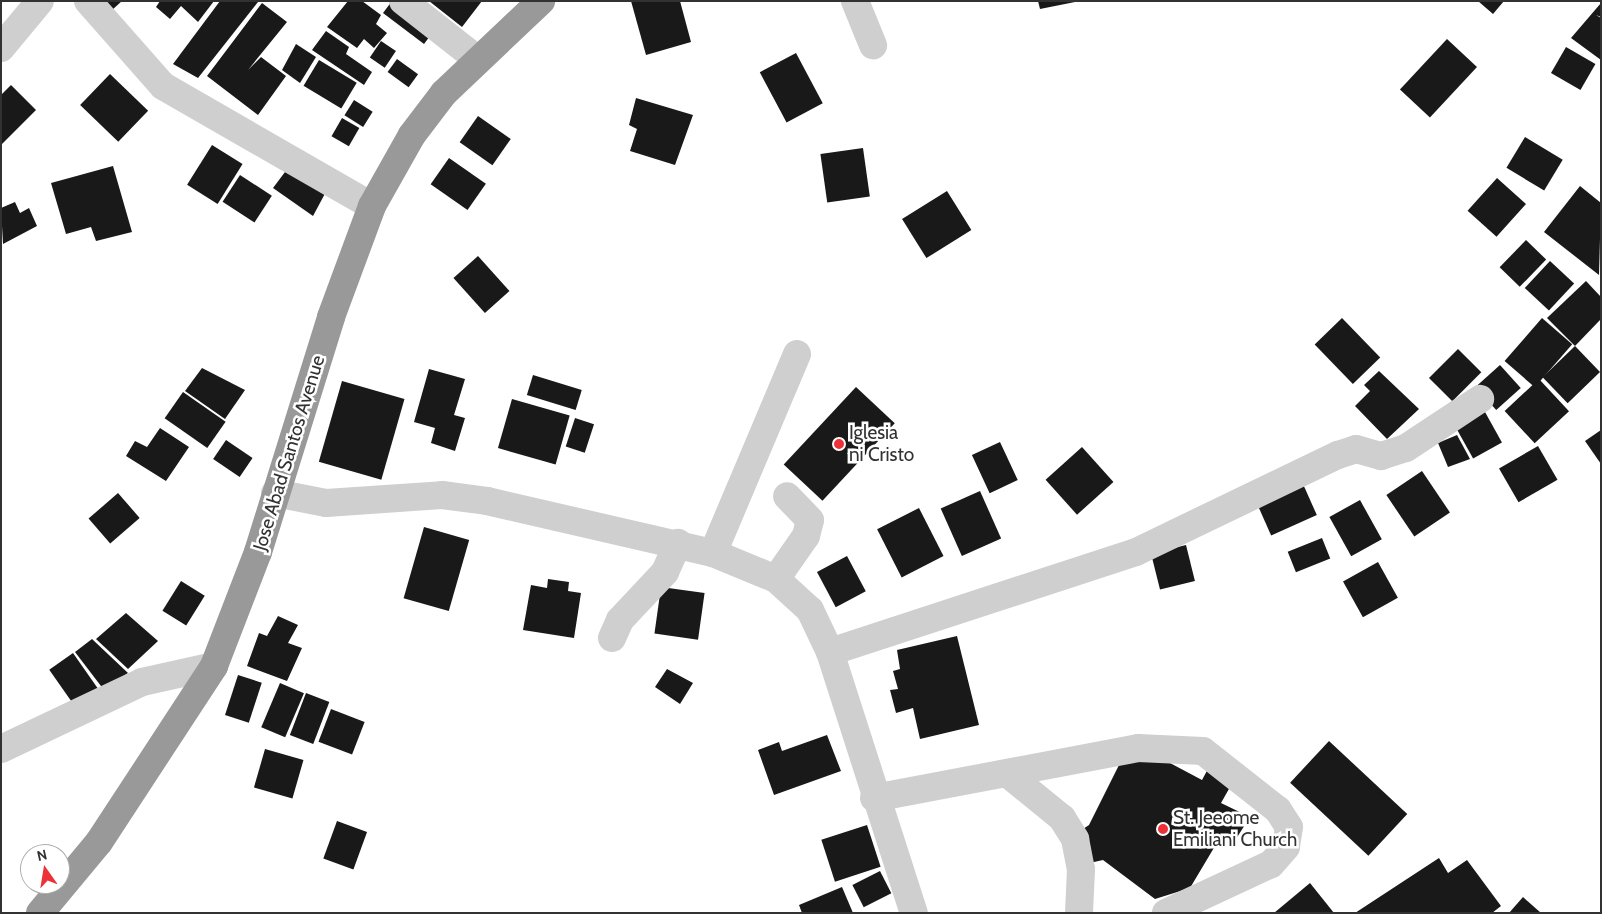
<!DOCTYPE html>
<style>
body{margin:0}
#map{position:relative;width:1602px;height:914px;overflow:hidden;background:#fff;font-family:Cabin,sans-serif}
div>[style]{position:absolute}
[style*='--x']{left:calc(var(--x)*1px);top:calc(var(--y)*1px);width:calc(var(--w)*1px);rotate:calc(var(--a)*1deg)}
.building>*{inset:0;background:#191919;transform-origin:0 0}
.minor>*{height:28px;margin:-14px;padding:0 14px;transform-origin:14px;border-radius:14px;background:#cfcfcf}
.highway>*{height:28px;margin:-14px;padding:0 14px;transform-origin:14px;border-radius:14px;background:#999}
.dots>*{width:14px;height:14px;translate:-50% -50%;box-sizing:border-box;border:2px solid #fff;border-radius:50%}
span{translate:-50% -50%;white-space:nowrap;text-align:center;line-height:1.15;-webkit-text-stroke:5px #fff;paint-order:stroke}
.poi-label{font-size:19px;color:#323232}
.left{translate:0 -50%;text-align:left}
.street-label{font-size:19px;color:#323232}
.frame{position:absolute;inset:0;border:2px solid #323232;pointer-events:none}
.north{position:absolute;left:20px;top:844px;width:50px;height:50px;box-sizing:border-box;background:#fff;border:1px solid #adadad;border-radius:50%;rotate:347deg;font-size:14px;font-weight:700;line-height:20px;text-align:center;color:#323232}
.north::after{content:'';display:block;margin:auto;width:18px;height:22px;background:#ec3139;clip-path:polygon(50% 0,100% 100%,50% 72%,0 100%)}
</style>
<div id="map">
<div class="building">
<i style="clip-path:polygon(104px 1px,122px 1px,112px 10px)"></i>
<i style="clip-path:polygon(160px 1px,214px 1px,198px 22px,181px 6px,170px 19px,156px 7px)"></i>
<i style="clip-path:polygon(220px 1px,258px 2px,198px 78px,173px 64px)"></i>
<i style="clip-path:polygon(348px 1px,362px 1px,381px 15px,376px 24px,387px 33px,374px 48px,364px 39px,357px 48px,327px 27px)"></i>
<i style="clip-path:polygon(392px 1px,436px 28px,424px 44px,383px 13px)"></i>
<i style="clip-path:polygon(429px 1px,482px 1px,462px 27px)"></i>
<i style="clip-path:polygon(631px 1px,680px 1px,691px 42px,646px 55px)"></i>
<i style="clip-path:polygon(1038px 1px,1075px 1px,1075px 2px,1040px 9px)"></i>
<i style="clip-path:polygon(1478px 1px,1504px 1px,1493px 14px)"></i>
<i style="clip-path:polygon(262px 3px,287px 22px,248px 70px,261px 57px,286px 76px,258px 115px,207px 76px)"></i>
<i style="clip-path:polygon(1601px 3px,1601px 17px,1596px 15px,1601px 18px,1601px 60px,1571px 38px)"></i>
<i style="clip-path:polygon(326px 31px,349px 47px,346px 54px,372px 72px,364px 85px,312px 50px)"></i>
<i style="left:1447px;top:39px;width:41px;height:69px;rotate:43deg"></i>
<i style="left:381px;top:41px;width:18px;height:20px;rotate:34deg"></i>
<i style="clip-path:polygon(296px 44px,316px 57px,300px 83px,282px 70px)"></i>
<i style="left:1566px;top:47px;width:34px;height:30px;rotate:30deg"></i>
<i style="left:796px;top:53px;width:57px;height:41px;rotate:62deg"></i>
<i style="left:397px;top:59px;width:26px;height:16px;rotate:36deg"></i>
<i style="left:319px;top:60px;width:44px;height:30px;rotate:31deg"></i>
<i style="left:110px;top:74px;width:53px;height:43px;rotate:44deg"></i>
<i style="clip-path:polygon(11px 85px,36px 110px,1px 145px,1px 95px)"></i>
<i style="clip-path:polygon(636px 98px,693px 115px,675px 165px,630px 151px,637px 129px,629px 125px)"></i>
<i style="left:354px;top:100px;width:22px;height:18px;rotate:32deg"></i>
<i style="left:478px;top:116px;width:40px;height:32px;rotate:35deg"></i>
<i style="left:342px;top:118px;width:20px;height:21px;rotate:30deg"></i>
<i style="left:1525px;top:137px;width:44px;height:36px;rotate:31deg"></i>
<i style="left:212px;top:145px;width:36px;height:47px;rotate:32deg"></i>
<i style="left:863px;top:148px;width:49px;height:43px;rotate:82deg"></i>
<i style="left:449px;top:158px;width:45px;height:32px;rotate:35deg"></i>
<i style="clip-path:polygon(113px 166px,132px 232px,96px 241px,91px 227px,66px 234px,51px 183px)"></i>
<i style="clip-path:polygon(288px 168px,328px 188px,313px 216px,273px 188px)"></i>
<i style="left:240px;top:175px;width:38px;height:32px;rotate:33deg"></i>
<i style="left:1497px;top:178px;width:39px;height:44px;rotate:42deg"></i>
<i style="clip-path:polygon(1580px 186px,1601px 203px,1599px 275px,1544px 232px)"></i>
<i style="left:947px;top:191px;width:46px;height:53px;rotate:58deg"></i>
<i style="clip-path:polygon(15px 202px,20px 213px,29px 208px,37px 226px,3px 244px,1px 208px)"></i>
<i style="left:1526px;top:240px;width:28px;height:38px;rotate:44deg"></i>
<i style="left:478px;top:256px;width:47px;height:33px;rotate:48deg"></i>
<i style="left:1550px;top:261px;width:33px;height:37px;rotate:43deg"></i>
<i style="clip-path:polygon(1586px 281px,1601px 297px,1601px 319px,1575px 346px,1547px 318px)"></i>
<i style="left:1342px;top:318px;width:55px;height:38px;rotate:46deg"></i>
<i style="left:1542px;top:318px;width:40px;height:57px;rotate:41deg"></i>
<i style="left:1575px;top:346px;width:36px;height:45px;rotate:46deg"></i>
<i style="left:1458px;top:349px;width:33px;height:41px;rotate:45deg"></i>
<i style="left:1500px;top:365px;width:31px;height:33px;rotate:48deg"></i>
<i style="clip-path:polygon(202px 368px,245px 390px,225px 419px,185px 391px)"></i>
<i style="clip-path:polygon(429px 369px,465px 379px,454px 415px,465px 418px,455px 451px,431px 443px,435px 428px,414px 422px)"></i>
<i style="clip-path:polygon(1379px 371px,1419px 409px,1387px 439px,1355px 406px,1370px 391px,1364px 385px)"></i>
<i style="left:533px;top:375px;width:51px;height:21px;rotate:17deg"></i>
<i style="left:1539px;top:379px;width:44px;height:47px;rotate:47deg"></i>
<i style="left:342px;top:381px;width:65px;height:84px;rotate:16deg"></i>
<i style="left:856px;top:387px;width:53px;height:106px;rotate:43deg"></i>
<i style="left:183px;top:392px;width:52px;height:32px;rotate:35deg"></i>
<i style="left:512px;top:399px;width:60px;height:51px;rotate:16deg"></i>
<i style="left:1485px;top:412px;width:35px;height:33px;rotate:61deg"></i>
<i style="left:575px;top:418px;width:20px;height:30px;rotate:18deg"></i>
<i style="clip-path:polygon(160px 428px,189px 447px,166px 481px,126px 456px,135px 441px,147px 447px)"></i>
<i style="clip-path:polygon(1601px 430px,1601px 464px,1585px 441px)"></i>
<i style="clip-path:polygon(1457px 435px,1470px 459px,1448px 467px,1438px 443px)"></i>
<i style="left:226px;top:440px;width:32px;height:23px;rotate:34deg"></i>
<i style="left:1000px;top:442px;width:42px;height:31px;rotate:65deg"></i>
<i style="left:1538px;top:446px;width:39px;height:45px;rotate:60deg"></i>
<i style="left:1082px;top:447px;width:47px;height:49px;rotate:48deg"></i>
<i style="left:1422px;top:471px;width:50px;height:43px;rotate:56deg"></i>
<i style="left:1303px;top:484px;width:34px;height:50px;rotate:66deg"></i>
<i style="left:980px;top:491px;width:52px;height:43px;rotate:66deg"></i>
<i style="left:118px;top:493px;width:33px;height:39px;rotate:49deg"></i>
<i style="left:1360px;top:500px;width:45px;height:35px;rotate:61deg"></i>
<i style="left:919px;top:508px;width:54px;height:47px;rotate:63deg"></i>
<i style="left:424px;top:527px;width:47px;height:74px;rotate:16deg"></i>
<i style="left:1322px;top:538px;width:22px;height:37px;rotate:68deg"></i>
<i style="left:1186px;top:545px;width:37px;height:36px;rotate:76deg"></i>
<i style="left:847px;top:556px;width:40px;height:34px;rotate:62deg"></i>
<i style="left:1378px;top:562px;width:41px;height:40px;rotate:61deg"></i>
<i style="clip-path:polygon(548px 579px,569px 582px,568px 591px,581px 593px,574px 638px,523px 630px,531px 585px,547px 588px)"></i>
<i style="left:181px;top:581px;width:28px;height:35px;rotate:32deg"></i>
<i style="left:661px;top:587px;width:44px;height:47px;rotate:8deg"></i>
<i style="clip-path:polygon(126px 613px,158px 641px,128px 669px,96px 639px)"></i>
<i style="clip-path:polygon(278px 616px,298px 625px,288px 643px,302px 648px,287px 681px,247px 666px,259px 633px,267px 636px)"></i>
<i style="clip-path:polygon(957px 636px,979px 725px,920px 739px,913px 708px,896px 713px,890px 690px,898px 689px,893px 671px,900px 669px,897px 650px)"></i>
<i style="clip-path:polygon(92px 639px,128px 673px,104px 690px,75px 652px)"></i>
<i style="left:73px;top:653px;width:47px;height:29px;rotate:55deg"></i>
<i style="clip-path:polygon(667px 669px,693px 683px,680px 704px,655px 687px)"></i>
<i style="left:238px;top:675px;width:25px;height:42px;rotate:18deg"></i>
<i style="left:280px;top:683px;width:26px;height:48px;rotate:23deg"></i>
<i style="left:306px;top:693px;width:25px;height:45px;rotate:21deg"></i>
<i style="left:331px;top:709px;width:36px;height:35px;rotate:21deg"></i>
<i style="clip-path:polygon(827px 735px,841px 771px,774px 795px,758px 750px,779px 742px,782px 751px)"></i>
<i style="left:1329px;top:741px;width:107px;height:57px;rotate:43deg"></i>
<i style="left:265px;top:749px;width:40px;height:40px;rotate:16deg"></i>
<i style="clip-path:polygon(1153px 754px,1202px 780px,1209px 767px,1234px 780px,1221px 803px,1250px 817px,1234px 842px,1221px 836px,1190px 888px,1155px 899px,1103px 860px,1085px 864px,1077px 833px,1089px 825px,1120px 763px)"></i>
<i style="left:337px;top:821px;width:32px;height:40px;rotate:20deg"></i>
<i style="left:867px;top:825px;width:44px;height:48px;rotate:72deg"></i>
<i style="clip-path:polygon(1439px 858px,1448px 873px,1467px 860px,1501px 906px,1492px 913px,1355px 913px)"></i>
<i style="left:880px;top:871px;width:25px;height:31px;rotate:63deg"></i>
<i style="clip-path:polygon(1310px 883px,1334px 913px,1274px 913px)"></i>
<i style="clip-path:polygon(842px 887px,853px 913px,802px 913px,799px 905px)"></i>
<i style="clip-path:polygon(1523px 897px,1541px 913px,1509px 913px)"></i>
</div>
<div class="minor">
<i style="--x:88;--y:1;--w:113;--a:48.6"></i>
<i style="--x:163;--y:86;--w:241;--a:29.9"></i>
<i style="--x:403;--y:1;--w:94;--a:38.1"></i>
<i style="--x:855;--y:1;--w:48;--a:67.8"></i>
<i style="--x:1;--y:48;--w:61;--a:-50.3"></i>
<i style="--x:275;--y:493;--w:52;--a:11.1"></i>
<i style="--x:326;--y:503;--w:116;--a:-3.9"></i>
<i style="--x:442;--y:495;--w:45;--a:7.6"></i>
<i style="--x:487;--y:501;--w:232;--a:13"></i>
<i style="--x:713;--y:553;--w:68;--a:22.4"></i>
<i style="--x:776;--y:579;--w:46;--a:42.4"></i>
<i style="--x:810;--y:610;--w:47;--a:64.5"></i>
<i style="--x:830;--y:652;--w:274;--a:72.2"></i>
<i style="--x:713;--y:553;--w:216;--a:-67.1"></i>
<i style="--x:776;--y:579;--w:52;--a:-55.1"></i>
<i style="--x:806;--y:536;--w:16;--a:-76"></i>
<i style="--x:810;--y:520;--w:33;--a:-134"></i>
<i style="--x:612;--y:638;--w:20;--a:-66"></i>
<i style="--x:620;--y:620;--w:66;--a:-46.8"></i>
<i style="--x:665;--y:572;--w:32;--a:-66"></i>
<i style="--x:830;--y:652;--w:322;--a:-18.1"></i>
<i style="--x:1136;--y:552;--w:224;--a:-25.7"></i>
<i style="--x:1338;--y:455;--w:19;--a:-18"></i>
<i style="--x:1356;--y:449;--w:26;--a:16"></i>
<i style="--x:1381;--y:456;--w:26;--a:-18"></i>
<i style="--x:1406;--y:448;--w:89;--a:-33.5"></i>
<i style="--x:1;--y:749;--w:156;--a:-25.4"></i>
<i style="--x:142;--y:682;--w:74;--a:-12.5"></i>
<i style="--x:1008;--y:774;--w:70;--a:39.2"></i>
<i style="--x:1062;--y:818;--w:25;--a:58"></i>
<i style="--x:1075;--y:839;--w:31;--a:79"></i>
<i style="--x:1081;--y:869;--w:44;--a:92.6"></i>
<i style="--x:874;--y:798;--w:269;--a:-10.7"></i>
<i style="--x:1138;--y:748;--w:65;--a:2.6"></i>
<i style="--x:1203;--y:751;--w:95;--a:38.2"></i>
<i style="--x:1278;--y:810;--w:20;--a:57"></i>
<i style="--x:1289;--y:827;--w:20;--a:99"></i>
<i style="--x:1286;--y:847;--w:23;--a:131"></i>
<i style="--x:1271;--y:864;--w:116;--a:155"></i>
</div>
<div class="highway">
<i style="--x:40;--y:913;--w:92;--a:-50.3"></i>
<i style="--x:99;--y:842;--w:210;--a:-56.8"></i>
<i style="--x:214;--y:666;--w:122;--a:-68.9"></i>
<i style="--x:258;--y:552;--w:246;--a:-72.7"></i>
<i style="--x:331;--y:317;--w:118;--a:-69.7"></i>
<i style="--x:372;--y:206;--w:81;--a:-60.6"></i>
<i style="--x:412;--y:135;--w:53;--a:-52.7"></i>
<i style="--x:444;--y:93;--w:134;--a:-43.5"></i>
</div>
<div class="dots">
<i style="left:839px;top:444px;background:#ec3139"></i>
<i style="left:1163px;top:829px;background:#ec3139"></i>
</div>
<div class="poi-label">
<span class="left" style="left:849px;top:444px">Iglesia<br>ni Cristo</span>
<span class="left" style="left:1173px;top:829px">St. Jeeome<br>Emiliani Church</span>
</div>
<div class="street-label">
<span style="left:289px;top:453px;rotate:-73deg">Jose Abad Santos Avenue</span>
</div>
<div class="frame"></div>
<div class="north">N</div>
</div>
